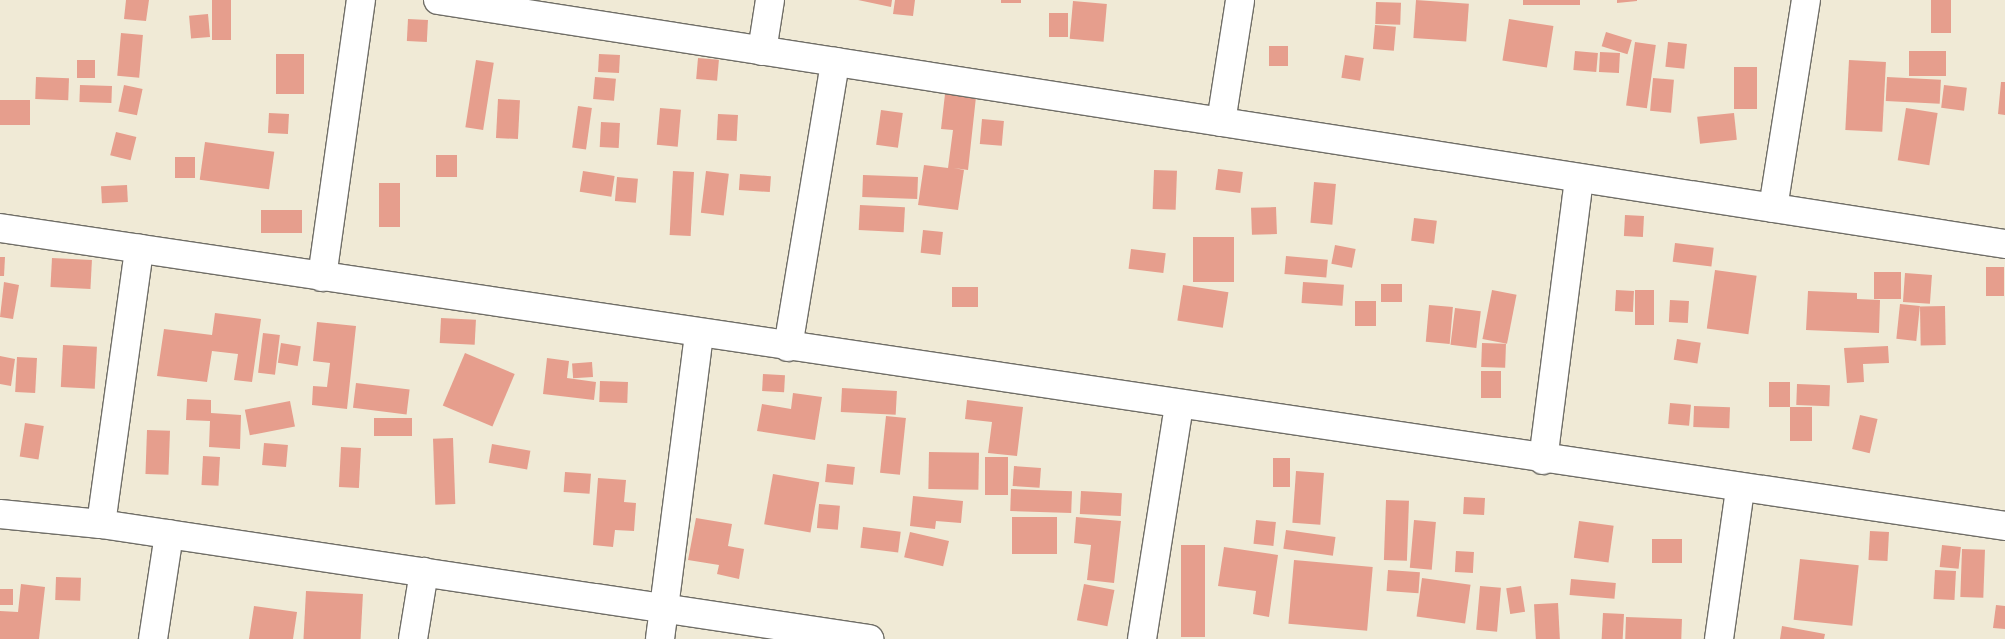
<!DOCTYPE html>
<style>
body{margin:0}
#map{position:relative;width:2005px;height:639px;overflow:hidden;background:#f0ead6;font-family:"IM FELL Double Pica",serif}
div>[style]{position:absolute}
[style*='--x']{left:calc(var(--x)*1px);top:calc(var(--y)*1px);width:calc(var(--w)*1px);rotate:calc(var(--a)*1deg)}
.building>*{inset:0;background:#e69e8d;transform-origin:0 0}
.roads{filter:drop-shadow(1px 0 #706e67) drop-shadow(-1px 0 #706e67) drop-shadow(0 1px #706e67) drop-shadow(0 -1px #706e67)}
.street>*{height:28px;margin:-14px;padding:0 14px;transform-origin:14px;border-radius:14px;background:#fff}
span{translate:-50% -50%;white-space:nowrap;text-align:center;line-height:1.15;-webkit-text-stroke:4px #f6f6f2;paint-order:stroke}
</style>
<div id="map">
<div class="building">
<i style="clip-path:polygon(126px 0,149px 0,146px 21px,124px 19px)"></i>
<i style="left:212px;top:0;width:19px;height:40px"></i>
<i style="clip-path:polygon(858px 0,892px 0,891px 7px)"></i>
<i style="clip-path:polygon(895px 0,915px 0,913px 16px,893px 14px)"></i>
<i style="left:1001px;top:0;width:20px;height:3px"></i>
<i style="left:1416px;top:0;width:53px;height:38px;rotate:4deg"></i>
<i style="left:1523px;top:0;width:57px;height:5px"></i>
<i style="clip-path:polygon(1617px 0,1637px 0,1637px 1px,1617px 3px)"></i>
<i style="left:1931px;top:0;width:20px;height:33px"></i>
<i style="left:1073px;top:1px;width:34px;height:38px;rotate:5deg"></i>
<i style="left:1376px;top:2px;width:25px;height:22px;rotate:2deg"></i>
<i style="left:1049px;top:13px;width:19px;height:24px"></i>
<i style="left:208px;top:14px;width:23px;height:19px;rotate:85deg"></i>
<i style="left:408px;top:19px;width:20px;height:22px;rotate:3deg"></i>
<i style="left:1509px;top:19px;width:45px;height:42px;rotate:9deg"></i>
<i style="left:1375px;top:25px;width:21px;height:24px;rotate:5deg"></i>
<i style="left:1606px;top:32px;width:27px;height:15px;rotate:17deg"></i>
<i style="left:121px;top:33px;width:22px;height:43px;rotate:5deg"></i>
<i style="left:1635px;top:42px;width:21px;height:64px;rotate:8deg"></i>
<i style="left:1668px;top:42px;width:19px;height:25px;rotate:6deg"></i>
<i style="left:1269px;top:46px;width:19px;height:20px"></i>
<i style="left:1575px;top:51px;width:23px;height:19px;rotate:5deg"></i>
<i style="left:1946px;top:51px;width:25px;height:37px;rotate:90deg"></i>
<i style="left:1600px;top:52px;width:20px;height:20px;rotate:3deg"></i>
<i style="left:276px;top:54px;width:28px;height:40px"></i>
<i style="left:599px;top:54px;width:21px;height:18px;rotate:3deg"></i>
<i style="left:1345px;top:55px;width:19px;height:23px;rotate:9deg"></i>
<i style="left:698px;top:58px;width:21px;height:21px;rotate:5deg"></i>
<i style="left:77px;top:60px;width:18px;height:18px"></i>
<i style="left:476px;top:60px;width:18px;height:68px;rotate:9deg"></i>
<i style="left:1849px;top:60px;width:37px;height:70px;rotate:3deg"></i>
<i style="left:1734px;top:67px;width:23px;height:42px"></i>
<i style="left:36px;top:77px;width:33px;height:22px;rotate:2deg"></i>
<i style="left:595px;top:77px;width:21px;height:22px;rotate:5deg"></i>
<i style="left:1887px;top:77px;width:54px;height:24px;rotate:3deg"></i>
<i style="left:1653px;top:78px;width:21px;height:33px;rotate:5deg"></i>
<i style="clip-path:polygon(2001px 82px,2005px 82px,2005px 115px,1998px 114px)"></i>
<i style="left:80px;top:85px;width:32px;height:17px;rotate:2deg"></i>
<i style="left:124px;top:85px;width:19px;height:27px;rotate:12deg"></i>
<i style="left:1944px;top:85px;width:23px;height:23px;rotate:7deg"></i>
<i style="clip-path:polygon(945px 94px,976px 97px,968px 170px,954px 168px,964px 170px,958px 210px,918px 205px,924px 165px,948px 168px,953px 130px,941px 129px)"></i>
<i style="left:498px;top:99px;width:22px;height:39px;rotate:3deg"></i>
<i style="left:0;top:100px;width:30px;height:25px"></i>
<i style="left:578px;top:106px;width:14px;height:42px;rotate:8deg"></i>
<i style="left:660px;top:108px;width:21px;height:37px;rotate:5deg"></i>
<i style="left:1906px;top:108px;width:32px;height:53px;rotate:9deg"></i>
<i style="left:881px;top:110px;width:22px;height:35px;rotate:8deg"></i>
<i style="left:269px;top:113px;width:20px;height:20px;rotate:3deg"></i>
<i style="left:1734px;top:113px;width:27px;height:37px;rotate:84deg"></i>
<i style="left:718px;top:114px;width:20px;height:26px;rotate:3deg"></i>
<i style="left:982px;top:119px;width:22px;height:25px;rotate:5deg"></i>
<i style="left:601px;top:122px;width:19px;height:25px;rotate:3deg"></i>
<i style="left:116px;top:132px;width:21px;height:24px;rotate:14deg"></i>
<i style="left:205px;top:142px;width:70px;height:38px;rotate:8deg"></i>
<i style="left:436px;top:155px;width:21px;height:22px"></i>
<i style="left:175px;top:157px;width:20px;height:21px"></i>
<i style="left:1218px;top:169px;width:25px;height:21px;rotate:7deg"></i>
<i style="left:1154px;top:170px;width:23px;height:39px;rotate:2deg"></i>
<i style="left:583px;top:171px;width:32px;height:21px;rotate:9deg"></i>
<i style="left:673px;top:171px;width:21px;height:64px;rotate:3deg"></i>
<i style="left:706px;top:171px;width:23px;height:42px;rotate:7deg"></i>
<i style="left:740px;top:174px;width:31px;height:16px;rotate:4deg"></i>
<i style="left:863px;top:175px;width:55px;height:22px;rotate:2deg"></i>
<i style="left:617px;top:177px;width:21px;height:24px;rotate:5deg"></i>
<i style="left:1314px;top:182px;width:22px;height:41px;rotate:5deg"></i>
<i style="left:379px;top:183px;width:21px;height:44px"></i>
<i style="left:127px;top:185px;width:17px;height:26px;rotate:87deg"></i>
<i style="left:860px;top:205px;width:45px;height:25px;rotate:3deg"></i>
<i style="left:1276px;top:207px;width:27px;height:25px;rotate:88deg"></i>
<i style="left:261px;top:210px;width:41px;height:23px"></i>
<i style="left:1625px;top:215px;width:19px;height:21px;rotate:3deg"></i>
<i style="left:1414px;top:218px;width:23px;height:23px;rotate:7deg"></i>
<i style="left:923px;top:230px;width:20px;height:23px;rotate:6deg"></i>
<i style="left:1193px;top:237px;width:41px;height:45px"></i>
<i style="left:1675px;top:243px;width:39px;height:19px;rotate:7deg"></i>
<i style="left:1335px;top:245px;width:21px;height:19px;rotate:11deg"></i>
<i style="left:1131px;top:249px;width:35px;height:20px;rotate:7deg"></i>
<i style="left:1286px;top:256px;width:42px;height:18px;rotate:5deg"></i>
<i style="clip-path:polygon(0 257px,5px 257px,4px 276px,0 276px)"></i>
<i style="left:52px;top:258px;width:40px;height:29px;rotate:3deg"></i>
<i style="left:1986px;top:267px;width:18px;height:29px"></i>
<i style="left:1715px;top:270px;width:42px;height:59px;rotate:8deg"></i>
<i style="left:1901px;top:272px;width:27px;height:27px;rotate:90deg"></i>
<i style="left:1905px;top:273px;width:27px;height:29px;rotate:4deg"></i>
<i style="clip-path:polygon(4px 282px,19px 285px,13px 319px,0 317px)"></i>
<i style="left:1303px;top:282px;width:41px;height:21px;rotate:4deg"></i>
<i style="left:1381px;top:284px;width:21px;height:18px"></i>
<i style="left:1183px;top:285px;width:46px;height:36px;rotate:9deg"></i>
<i style="left:952px;top:287px;width:26px;height:20px"></i>
<i style="left:1492px;top:290px;width:25px;height:50px;rotate:11deg"></i>
<i style="left:1616px;top:290px;width:18px;height:21px;rotate:3deg"></i>
<i style="left:1635px;top:290px;width:19px;height:35px"></i>
<i style="clip-path:polygon(1808px 291px,1857px 293px,1857px 299px,1880px 300px,1879px 333px,1806px 330px)"></i>
<i style="left:1670px;top:300px;width:19px;height:22px;rotate:3deg"></i>
<i style="left:1355px;top:301px;width:21px;height:25px"></i>
<i style="left:1900px;top:304px;width:20px;height:35px;rotate:6deg"></i>
<i style="left:1429px;top:305px;width:24px;height:37px;rotate:5deg"></i>
<i style="left:1945px;top:306px;width:39px;height:25px;rotate:89deg"></i>
<i style="left:1455px;top:308px;width:26px;height:37px;rotate:7deg"></i>
<i style="clip-path:polygon(215px 313px,261px 319px,252px 382px,234px 380px,238px 354px,212px 351px,207px 382px,157px 376px,164px 329px,212px 335px)"></i>
<i style="left:441px;top:318px;width:35px;height:25px;rotate:3deg"></i>
<i style="clip-path:polygon(317px 322px,356px 326px,347px 409px,312px 405px,313px 386px,327px 387px,330px 363px,313px 361px)"></i>
<i style="left:263px;top:333px;width:17px;height:40px;rotate:7deg"></i>
<i style="left:1677px;top:339px;width:24px;height:21px;rotate:9deg"></i>
<i style="left:281px;top:343px;width:20px;height:20px;rotate:9deg"></i>
<i style="left:1482px;top:343px;width:24px;height:24px;rotate:2deg"></i>
<i style="left:63px;top:345px;width:34px;height:42px;rotate:3deg"></i>
<i style="clip-path:polygon(1888px 346px,1889px 363px,1863px 364px,1864px 382px,1847px 383px,1844px 348px)"></i>
<i style="left:465px;top:353px;width:54px;height:57px;rotate:23deg"></i>
<i style="clip-path:polygon(0 356px,15px 359px,11px 386px,0 384px)"></i>
<i style="left:17px;top:357px;width:20px;height:35px;rotate:3deg"></i>
<i style="clip-path:polygon(547px 358px,569px 361px,567px 378px,596px 382px,594px 400px,543px 394px)"></i>
<i style="left:592px;top:362px;width:15px;height:20px;rotate:86deg"></i>
<i style="left:1481px;top:371px;width:20px;height:27px"></i>
<i style="left:763px;top:374px;width:22px;height:17px;rotate:3deg"></i>
<i style="left:600px;top:381px;width:28px;height:21px;rotate:2deg"></i>
<i style="left:1790px;top:382px;width:25px;height:21px;rotate:90deg"></i>
<i style="left:356px;top:383px;width:54px;height:25px;rotate:7deg"></i>
<i style="left:1797px;top:384px;width:33px;height:21px;rotate:2deg"></i>
<i style="left:842px;top:388px;width:55px;height:24px;rotate:3deg"></i>
<i style="clip-path:polygon(793px 393px,822px 397px,815px 440px,757px 431px,762px 404px,791px 409px)"></i>
<i style="clip-path:polygon(187px 399px,211px 400px,211px 413px,241px 415px,240px 449px,209px 447px,210px 421px,186px 420px)"></i>
<i style="clip-path:polygon(967px 400px,1023px 407px,1017px 456px,988px 453px,992px 422px,965px 419px)"></i>
<i style="left:290px;top:401px;width:26px;height:46px;rotate:79deg"></i>
<i style="left:1670px;top:403px;width:21px;height:21px;rotate:5deg"></i>
<i style="left:1694px;top:406px;width:36px;height:21px;rotate:2deg"></i>
<i style="left:1790px;top:407px;width:22px;height:34px"></i>
<i style="left:1860px;top:415px;width:18px;height:35px;rotate:13deg"></i>
<i style="left:886px;top:416px;width:20px;height:57px;rotate:6deg"></i>
<i style="left:374px;top:418px;width:38px;height:18px"></i>
<i style="left:25px;top:423px;width:19px;height:34px;rotate:9deg"></i>
<i style="left:147px;top:430px;width:23px;height:44px;rotate:2deg"></i>
<i style="left:453px;top:438px;width:66px;height:20px;rotate:88deg"></i>
<i style="left:264px;top:443px;width:24px;height:22px;rotate:5deg"></i>
<i style="left:492px;top:444px;width:39px;height:19px;rotate:10deg"></i>
<i style="left:341px;top:447px;width:20px;height:40px;rotate:3deg"></i>
<i style="left:929px;top:452px;width:50px;height:37px;rotate:1deg"></i>
<i style="left:203px;top:456px;width:17px;height:29px;rotate:3deg"></i>
<i style="left:985px;top:457px;width:23px;height:38px"></i>
<i style="left:1273px;top:458px;width:17px;height:29px"></i>
<i style="left:827px;top:464px;width:28px;height:18px;rotate:6deg"></i>
<i style="left:1014px;top:466px;width:27px;height:20px;rotate:4deg"></i>
<i style="left:1296px;top:471px;width:28px;height:52px;rotate:4deg"></i>
<i style="left:565px;top:472px;width:26px;height:20px;rotate:4deg"></i>
<i style="left:773px;top:474px;width:47px;height:51px;rotate:10deg"></i>
<i style="clip-path:polygon(598px 478px,626px 480px,624px 502px,636px 503px,634px 531px,615px 530px,613px 547px,593px 545px)"></i>
<i style="left:1011px;top:489px;width:61px;height:22px;rotate:2deg"></i>
<i style="left:1081px;top:491px;width:41px;height:23px;rotate:3deg"></i>
<i style="clip-path:polygon(913px 496px,963px 501px,961px 523px,936px 521px,935px 529px,910px 526px)"></i>
<i style="left:1464px;top:497px;width:21px;height:17px;rotate:3deg"></i>
<i style="left:1386px;top:500px;width:23px;height:60px;rotate:2deg"></i>
<i style="left:819px;top:504px;width:21px;height:24px;rotate:5deg"></i>
<i style="left:1012px;top:517px;width:45px;height:37px"></i>
<i style="clip-path:polygon(1076px 517px,1121px 521px,1114px 583px,1087px 580px,1091px 545px,1074px 543px)"></i>
<i style="clip-path:polygon(696px 518px,732px 524px,728px 546px,744px 549px,739px 579px,717px 574px,719px 565px,688px 560px)"></i>
<i style="left:1256px;top:520px;width:20px;height:24px;rotate:6deg"></i>
<i style="left:1414px;top:520px;width:22px;height:48px;rotate:5deg"></i>
<i style="left:1579px;top:521px;width:35px;height:37px;rotate:8deg"></i>
<i style="left:863px;top:527px;width:38px;height:21px;rotate:7deg"></i>
<i style="left:1286px;top:530px;width:50px;height:19px;rotate:8deg"></i>
<i style="left:1870px;top:531px;width:19px;height:29px;rotate:3deg"></i>
<i style="left:910px;top:532px;width:40px;height:26px;rotate:13deg"></i>
<i style="left:1682px;top:539px;width:24px;height:30px;rotate:90deg"></i>
<i style="left:1181px;top:545px;width:24px;height:92px"></i>
<i style="left:1942px;top:545px;width:19px;height:22px;rotate:6deg"></i>
<i style="clip-path:polygon(1224px 547px,1278px 555px,1269px 617px,1253px 614px,1256px 591px,1218px 586px)"></i>
<i style="left:1962px;top:549px;width:23px;height:48px;rotate:2deg"></i>
<i style="left:1456px;top:551px;width:18px;height:21px;rotate:3deg"></i>
<i style="left:1800px;top:559px;width:59px;height:61px;rotate:6deg"></i>
<i style="left:1294px;top:560px;width:79px;height:64px;rotate:5deg"></i>
<i style="left:1388px;top:570px;width:32px;height:21px;rotate:4deg"></i>
<i style="left:1935px;top:570px;width:21px;height:29px;rotate:3deg"></i>
<i style="left:56px;top:577px;width:25px;height:23px;rotate:2deg"></i>
<i style="left:1422px;top:578px;width:49px;height:39px;rotate:8deg"></i>
<i style="left:1571px;top:579px;width:45px;height:16px;rotate:5deg"></i>
<i style="clip-path:polygon(21px 584px,45px 587px,39px 639px,0 639px,0 611px,18px 612px)"></i>
<i style="left:1084px;top:584px;width:31px;height:37px;rotate:11deg"></i>
<i style="left:1480px;top:586px;width:21px;height:44px;rotate:5deg"></i>
<i style="left:1521px;top:586px;width:26px;height:15px;rotate:81deg"></i>
<i style="left:0;top:589px;width:13px;height:16px"></i>
<i style="left:306px;top:591px;width:57px;height:48px;rotate:3deg"></i>
<i style="left:1558px;top:603px;width:36px;height:24px;rotate:87deg"></i>
<i style="clip-path:polygon(1996px 605px,2005px 606px,2005px 629px,1993px 628px)"></i>
<i style="clip-path:polygon(254px 606px,297px 612px,293px 639px,249px 639px)"></i>
<i style="left:1603px;top:613px;width:21px;height:26px;rotate:3deg"></i>
<i style="left:1626px;top:617px;width:56px;height:22px;rotate:2deg"></i>
<i style="clip-path:polygon(1782px 626px,1825px 634px,1824px 639px,1780px 639px)"></i>
</div>
<div class="roads">
<div class="street">
<i style="--x:438;--y:0;--w:1586;--a:8.85"></i>
<i style="--x:762;--y:51;--w:52;--a:-81.1"></i>
<i style="--x:1221;--y:122;--w:123;--a:-81.1"></i>
<i style="--x:1773;--y:208;--w:211;--a:-81"></i>
<i style="--x:0;--y:228;--w:2027;--a:8.45"></i>
<i style="--x:322;--y:277;--w:280;--a:-82"></i>
<i style="--x:788;--y:347;--w:289;--a:-80.6"></i>
<i style="--x:1543;--y:460;--w:284;--a:-82.7"></i>
<i style="--x:0;--y:514;--w:101;--a:5.7"></i>
<i style="--x:101;--y:524;--w:777;--a:8.52"></i>
<i style="--x:101;--y:524;--w:278;--a:-82.1"></i>
<i style="--x:153;--y:639;--w:106;--a:-81.3"></i>
<i style="--x:413;--y:639;--w:68;--a:-80.7"></i>
<i style="--x:660;--y:639;--w:308;--a:-82.7"></i>
<i style="--x:1142;--y:639;--w:237;--a:-81"></i>
<i style="--x:1719;--y:639;--w:151;--a:-82"></i>
</div>
</div>
</div>
